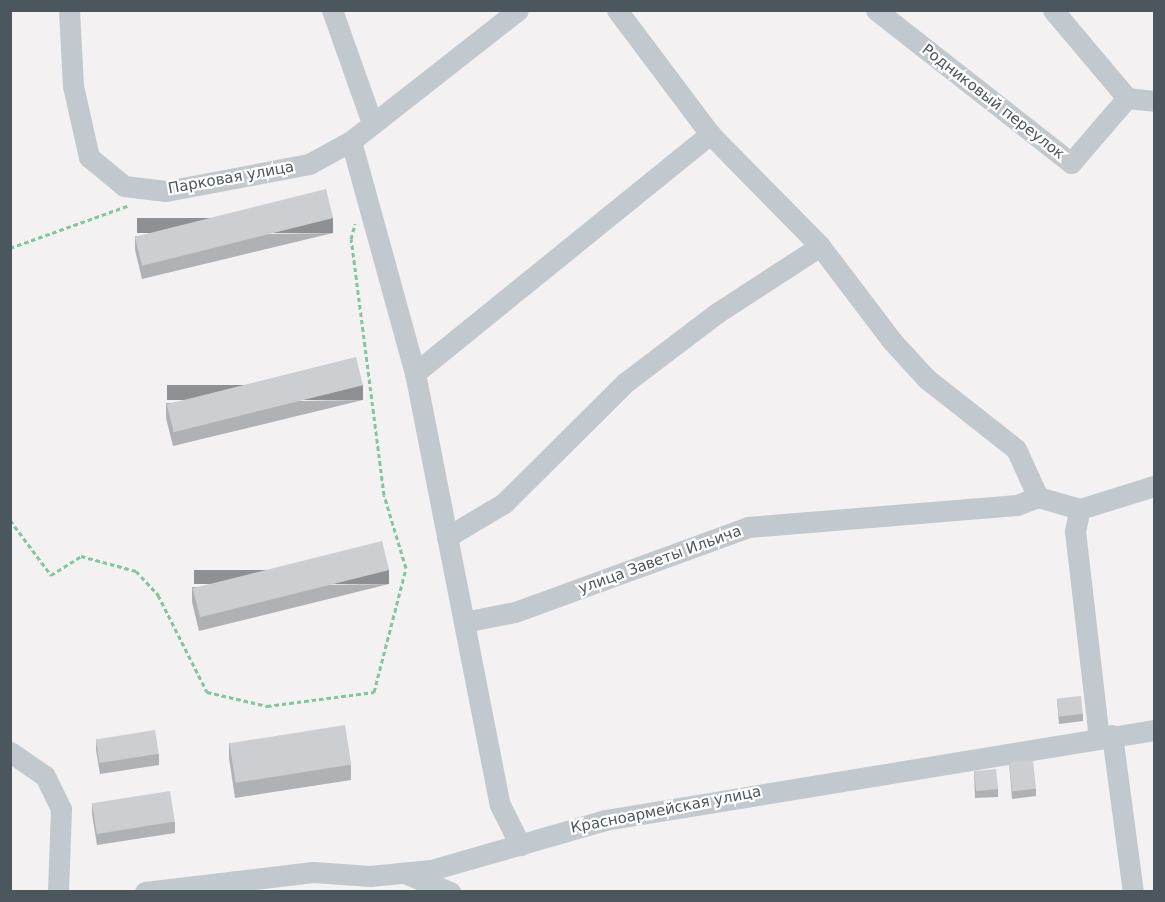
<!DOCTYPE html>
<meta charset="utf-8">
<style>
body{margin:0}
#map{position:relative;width:1165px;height:902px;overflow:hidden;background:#f3f1f2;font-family:"DejaVu Sans",sans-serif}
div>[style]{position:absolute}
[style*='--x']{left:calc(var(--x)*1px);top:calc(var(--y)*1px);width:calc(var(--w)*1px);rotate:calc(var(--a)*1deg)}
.path>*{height:3px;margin-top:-1.5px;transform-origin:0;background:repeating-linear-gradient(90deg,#80c79f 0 4.5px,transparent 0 7.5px)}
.minor>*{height:21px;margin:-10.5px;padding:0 10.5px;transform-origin:10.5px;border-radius:10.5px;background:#c1c9ce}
.wall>*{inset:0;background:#afb1b5}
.shaded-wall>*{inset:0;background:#8f9093;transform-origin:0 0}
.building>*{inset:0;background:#ccced2;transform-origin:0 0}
span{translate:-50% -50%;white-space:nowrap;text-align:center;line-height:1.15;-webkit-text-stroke:4.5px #fff;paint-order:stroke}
.street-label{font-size:15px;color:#4b565d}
.frame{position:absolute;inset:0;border:12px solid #4b565d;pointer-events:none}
</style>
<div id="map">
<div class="path">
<i style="--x:10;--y:248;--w:127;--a:-19.7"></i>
<i style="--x:10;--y:520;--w:69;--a:53.3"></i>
<i style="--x:51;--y:575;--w:36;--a:-32"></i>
<i style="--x:81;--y:556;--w:57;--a:15.3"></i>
<i style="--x:136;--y:571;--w:33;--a:47"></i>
<i style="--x:158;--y:595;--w:109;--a:63.2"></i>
<i style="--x:207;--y:692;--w:62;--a:13.1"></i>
<i style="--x:267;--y:706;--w:108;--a:-7.5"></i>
<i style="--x:374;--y:692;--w:128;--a:-75.5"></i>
<i style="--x:406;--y:568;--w:76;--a:-106.8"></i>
<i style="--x:384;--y:495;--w:258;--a:-97.3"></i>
<i style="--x:351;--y:239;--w:16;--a:-75"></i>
</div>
<div class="minor">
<i style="--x:69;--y:10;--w:76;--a:87"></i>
<i style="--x:73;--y:86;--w:73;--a:77.3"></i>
<i style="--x:89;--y:157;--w:45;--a:39.6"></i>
<i style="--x:124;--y:186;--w:42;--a:6.8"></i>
<i style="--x:166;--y:191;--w:146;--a:-10.7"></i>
<i style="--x:309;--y:164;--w:48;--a:-28.7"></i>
<i style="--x:351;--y:141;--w:212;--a:-38.1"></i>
<i style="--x:332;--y:10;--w:120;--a:70.5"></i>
<i style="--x:617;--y:10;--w:155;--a:53.1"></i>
<i style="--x:710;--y:134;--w:157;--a:45.5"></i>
<i style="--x:820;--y:246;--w:119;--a:52.8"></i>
<i style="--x:892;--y:341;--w:52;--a:47.4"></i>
<i style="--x:927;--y:379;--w:113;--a:38.2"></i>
<i style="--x:1016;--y:449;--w:53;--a:65.4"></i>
<i style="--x:876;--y:10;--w:248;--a:38.1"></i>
<i style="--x:1071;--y:163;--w:86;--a:-49.3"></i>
<i style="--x:1053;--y:10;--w:115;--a:49.9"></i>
<i style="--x:1127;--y:98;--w:27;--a:6"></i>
<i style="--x:351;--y:141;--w:241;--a:74.6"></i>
<i style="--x:415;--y:373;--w:440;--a:78.9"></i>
<i style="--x:500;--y:805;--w:45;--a:63.4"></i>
<i style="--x:415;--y:373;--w:380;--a:-39"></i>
<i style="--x:1080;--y:509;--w:23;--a:103"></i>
<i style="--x:1075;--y:531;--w:207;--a:83.4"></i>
<i style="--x:447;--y:537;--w:66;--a:-30.8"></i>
<i style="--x:504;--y:503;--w:172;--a:-44.8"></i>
<i style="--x:626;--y:382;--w:114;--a:-37.2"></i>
<i style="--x:717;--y:313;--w:123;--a:-33"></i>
<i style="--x:464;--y:622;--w:52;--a:-11.1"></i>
<i style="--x:515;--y:612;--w:248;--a:-20"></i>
<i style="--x:748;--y:527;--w:270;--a:-4.7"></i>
<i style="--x:1017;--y:505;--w:22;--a:-21"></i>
<i style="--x:1038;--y:497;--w:44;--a:15.9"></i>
<i style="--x:1080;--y:509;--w:77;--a:-17.3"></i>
<i style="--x:1112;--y:735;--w:158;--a:82.4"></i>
<i style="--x:10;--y:752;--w:42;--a:34.4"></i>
<i style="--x:45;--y:776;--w:37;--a:64"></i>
<i style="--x:61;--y:809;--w:83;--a:92.1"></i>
<i style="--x:407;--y:874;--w:47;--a:22.7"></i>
<i style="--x:145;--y:892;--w:169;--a:-6.8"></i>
<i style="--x:313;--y:872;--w:57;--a:4"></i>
<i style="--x:370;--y:876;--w:61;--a:-5.6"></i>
<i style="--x:431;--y:870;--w:181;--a:-16"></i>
<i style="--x:605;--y:820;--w:556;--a:-9.31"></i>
</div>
<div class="wall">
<i style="clip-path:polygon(333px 233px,142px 279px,135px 250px,135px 236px)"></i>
<i style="clip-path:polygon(363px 400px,173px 446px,166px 418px,166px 403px)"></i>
<i style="clip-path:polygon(389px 584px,199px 631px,192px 602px,192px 587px)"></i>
<i style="clip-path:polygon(1057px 699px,1083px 714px,1083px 721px,1059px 724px)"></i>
<i style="clip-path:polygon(96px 739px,159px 754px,159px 765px,100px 774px,96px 750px)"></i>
<i style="clip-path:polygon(229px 743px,351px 765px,351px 780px,235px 798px,229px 758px)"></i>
<i style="clip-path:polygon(1009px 762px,1036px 789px,1036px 796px,1012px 799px)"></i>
<i style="clip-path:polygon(974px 771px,998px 789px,998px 797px,975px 798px)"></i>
<i style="clip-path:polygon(92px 803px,175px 822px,175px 833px,97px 845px,92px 814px)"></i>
</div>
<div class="shaded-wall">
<i style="left:333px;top:218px;width:15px;height:196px;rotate:90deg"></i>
<i style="left:363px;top:385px;width:15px;height:196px;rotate:90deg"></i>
<i style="left:389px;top:570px;width:14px;height:195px;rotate:90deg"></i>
</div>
<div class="building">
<i style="left:326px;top:189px;width:30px;height:197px;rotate:76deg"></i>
<i style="left:356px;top:357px;width:29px;height:195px;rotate:76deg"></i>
<i style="left:382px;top:541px;width:30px;height:195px;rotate:76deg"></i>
<i style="left:1081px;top:696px;width:18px;height:24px;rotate:84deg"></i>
<i style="left:345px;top:725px;width:40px;height:117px;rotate:81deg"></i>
<i style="left:155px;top:730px;width:24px;height:60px;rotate:81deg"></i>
<i style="left:1033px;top:760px;width:29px;height:24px;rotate:84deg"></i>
<i style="left:996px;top:769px;width:20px;height:22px;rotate:84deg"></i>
<i style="left:170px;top:791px;width:31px;height:79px;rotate:81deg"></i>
</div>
<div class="street-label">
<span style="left:993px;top:102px;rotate:38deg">Родниковый переулок</span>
<span style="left:231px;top:178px;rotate:-10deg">Парковая улица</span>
<span style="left:660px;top:560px;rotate:-20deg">улица Заветы Ильича</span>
<span style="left:666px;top:810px;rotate:-11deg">Красноармейская улица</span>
</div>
<div class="frame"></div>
</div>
